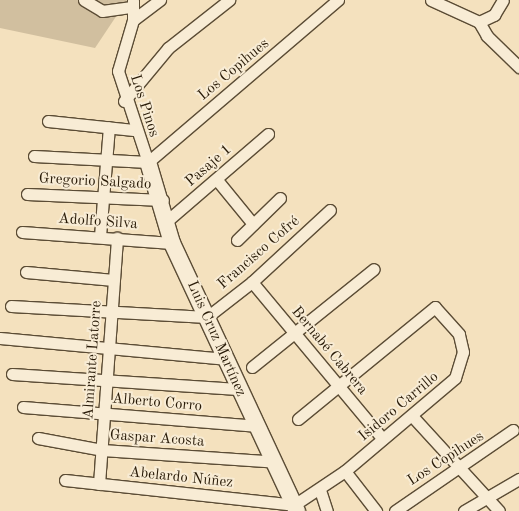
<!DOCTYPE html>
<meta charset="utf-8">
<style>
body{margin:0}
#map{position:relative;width:519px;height:511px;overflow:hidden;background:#f4e1be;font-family:"Old Standard TT",serif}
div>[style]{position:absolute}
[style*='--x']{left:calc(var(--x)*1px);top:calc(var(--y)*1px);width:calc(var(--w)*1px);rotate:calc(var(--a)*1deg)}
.green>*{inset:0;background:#d1bf9f}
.roads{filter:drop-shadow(1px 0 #5b4c35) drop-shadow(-1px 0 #5b4c35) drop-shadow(0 1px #5b4c35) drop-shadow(0 -1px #5b4c35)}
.street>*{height:11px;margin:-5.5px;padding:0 5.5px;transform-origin:5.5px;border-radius:5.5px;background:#f8ecd5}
.secondary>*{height:16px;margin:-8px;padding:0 8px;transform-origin:8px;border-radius:8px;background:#f8ecd5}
span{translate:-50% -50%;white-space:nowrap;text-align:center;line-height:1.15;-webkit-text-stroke:4px #f8ecd5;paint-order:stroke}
.street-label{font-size:15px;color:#281a07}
</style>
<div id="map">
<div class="green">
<i style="clip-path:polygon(0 0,127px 0,95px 48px,0 28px)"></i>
</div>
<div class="roads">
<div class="street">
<i style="--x:84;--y:0;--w:21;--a:31"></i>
<i style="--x:102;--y:11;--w:30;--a:-8"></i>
<i style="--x:133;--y:0;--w:20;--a:90"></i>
<i style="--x:133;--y:20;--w:53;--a:106.4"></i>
<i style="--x:118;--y:71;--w:96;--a:71.8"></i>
<i style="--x:431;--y:0;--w:53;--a:24.6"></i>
<i style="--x:479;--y:22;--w:17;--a:-25"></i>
<i style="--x:494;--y:15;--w:17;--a:-59"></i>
<i style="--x:133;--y:20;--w:34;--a:-37"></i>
<i style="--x:479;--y:22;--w:16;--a:60"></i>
<i style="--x:487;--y:36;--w:45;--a:44.1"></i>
<i style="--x:124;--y:101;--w:69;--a:-50.3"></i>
<i style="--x:168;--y:48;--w:78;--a:-38.2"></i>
<i style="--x:48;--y:121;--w:86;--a:6"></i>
<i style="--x:34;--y:156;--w:114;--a:3"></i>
<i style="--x:148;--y:162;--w:250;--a:-40.5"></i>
<i style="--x:217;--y:180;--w:57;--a:50.7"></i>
<i style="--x:27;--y:194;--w:136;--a:2.5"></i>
<i style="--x:168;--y:220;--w:132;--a:-40.7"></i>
<i style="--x:22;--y:232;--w:150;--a:4.2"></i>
<i style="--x:100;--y:236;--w:109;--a:-85.3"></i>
<i style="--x:237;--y:240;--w:60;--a:-44.3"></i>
<i style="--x:26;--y:272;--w:88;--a:5.2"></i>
<i style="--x:252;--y:282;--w:204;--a:50.2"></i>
<i style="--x:11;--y:306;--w:196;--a:3.2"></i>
<i style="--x:207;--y:317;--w:57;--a:-37.9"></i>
<i style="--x:252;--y:282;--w:106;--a:-42.7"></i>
<i style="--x:0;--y:338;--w:226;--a:5.3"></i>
<i style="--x:252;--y:367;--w:156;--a:-38.8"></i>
<i style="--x:12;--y:374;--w:226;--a:3.8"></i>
<i style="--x:23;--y:407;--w:236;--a:4.6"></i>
<i style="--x:413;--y:417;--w:127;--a:47.5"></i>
<i style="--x:38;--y:438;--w:65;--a:10.6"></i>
<i style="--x:102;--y:450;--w:174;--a:3.9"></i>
<i style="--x:345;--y:471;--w:51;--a:52.2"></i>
<i style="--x:65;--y:480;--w:230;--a:6.2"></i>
<i style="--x:294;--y:505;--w:61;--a:-33.7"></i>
<i style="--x:345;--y:471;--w:144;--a:-40.2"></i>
<i style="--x:455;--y:378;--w:27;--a:-73"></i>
<i style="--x:463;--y:352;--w:18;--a:-103"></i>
<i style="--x:459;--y:334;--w:36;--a:-132"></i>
<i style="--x:435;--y:307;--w:177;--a:140.7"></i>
<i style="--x:99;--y:484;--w:247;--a:-85.8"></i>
<i style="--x:320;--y:490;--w:22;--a:72"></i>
<i style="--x:395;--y:511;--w:143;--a:-34.5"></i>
<i style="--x:464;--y:511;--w:64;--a:-30.2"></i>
</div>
<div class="secondary">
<i style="--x:148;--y:162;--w:84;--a:73.5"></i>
<i style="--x:172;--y:243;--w:296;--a:65"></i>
</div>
</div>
<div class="street-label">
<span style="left:234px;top:70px;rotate:-40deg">Los Copihues</span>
<span style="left:144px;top:106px;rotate:72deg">Los Pinos</span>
<span style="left:209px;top:166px;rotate:-41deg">Pasaje 1</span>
<span style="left:95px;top:182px;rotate:3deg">Gregorio Salgado</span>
<span style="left:98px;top:222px;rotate:4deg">Adolfo Silva</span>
<span style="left:259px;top:253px;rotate:-41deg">Francisco Cofré</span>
<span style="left:216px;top:339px;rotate:66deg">Luis Cruz Martínez</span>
<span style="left:329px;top:351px;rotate:50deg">Bernabé Cabrera</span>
<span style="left:93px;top:360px;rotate:-86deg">Almirante Latorre</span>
<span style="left:157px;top:403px;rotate:5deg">Alberto Corro</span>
<span style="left:399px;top:407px;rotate:-40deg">Isidoro Carrillo</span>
<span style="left:157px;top:439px;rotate:4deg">Gaspar Acosta</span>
<span style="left:446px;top:459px;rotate:-33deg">Los Copihues</span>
<span style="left:181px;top:478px;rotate:6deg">Abelardo Núñez</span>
</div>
</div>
